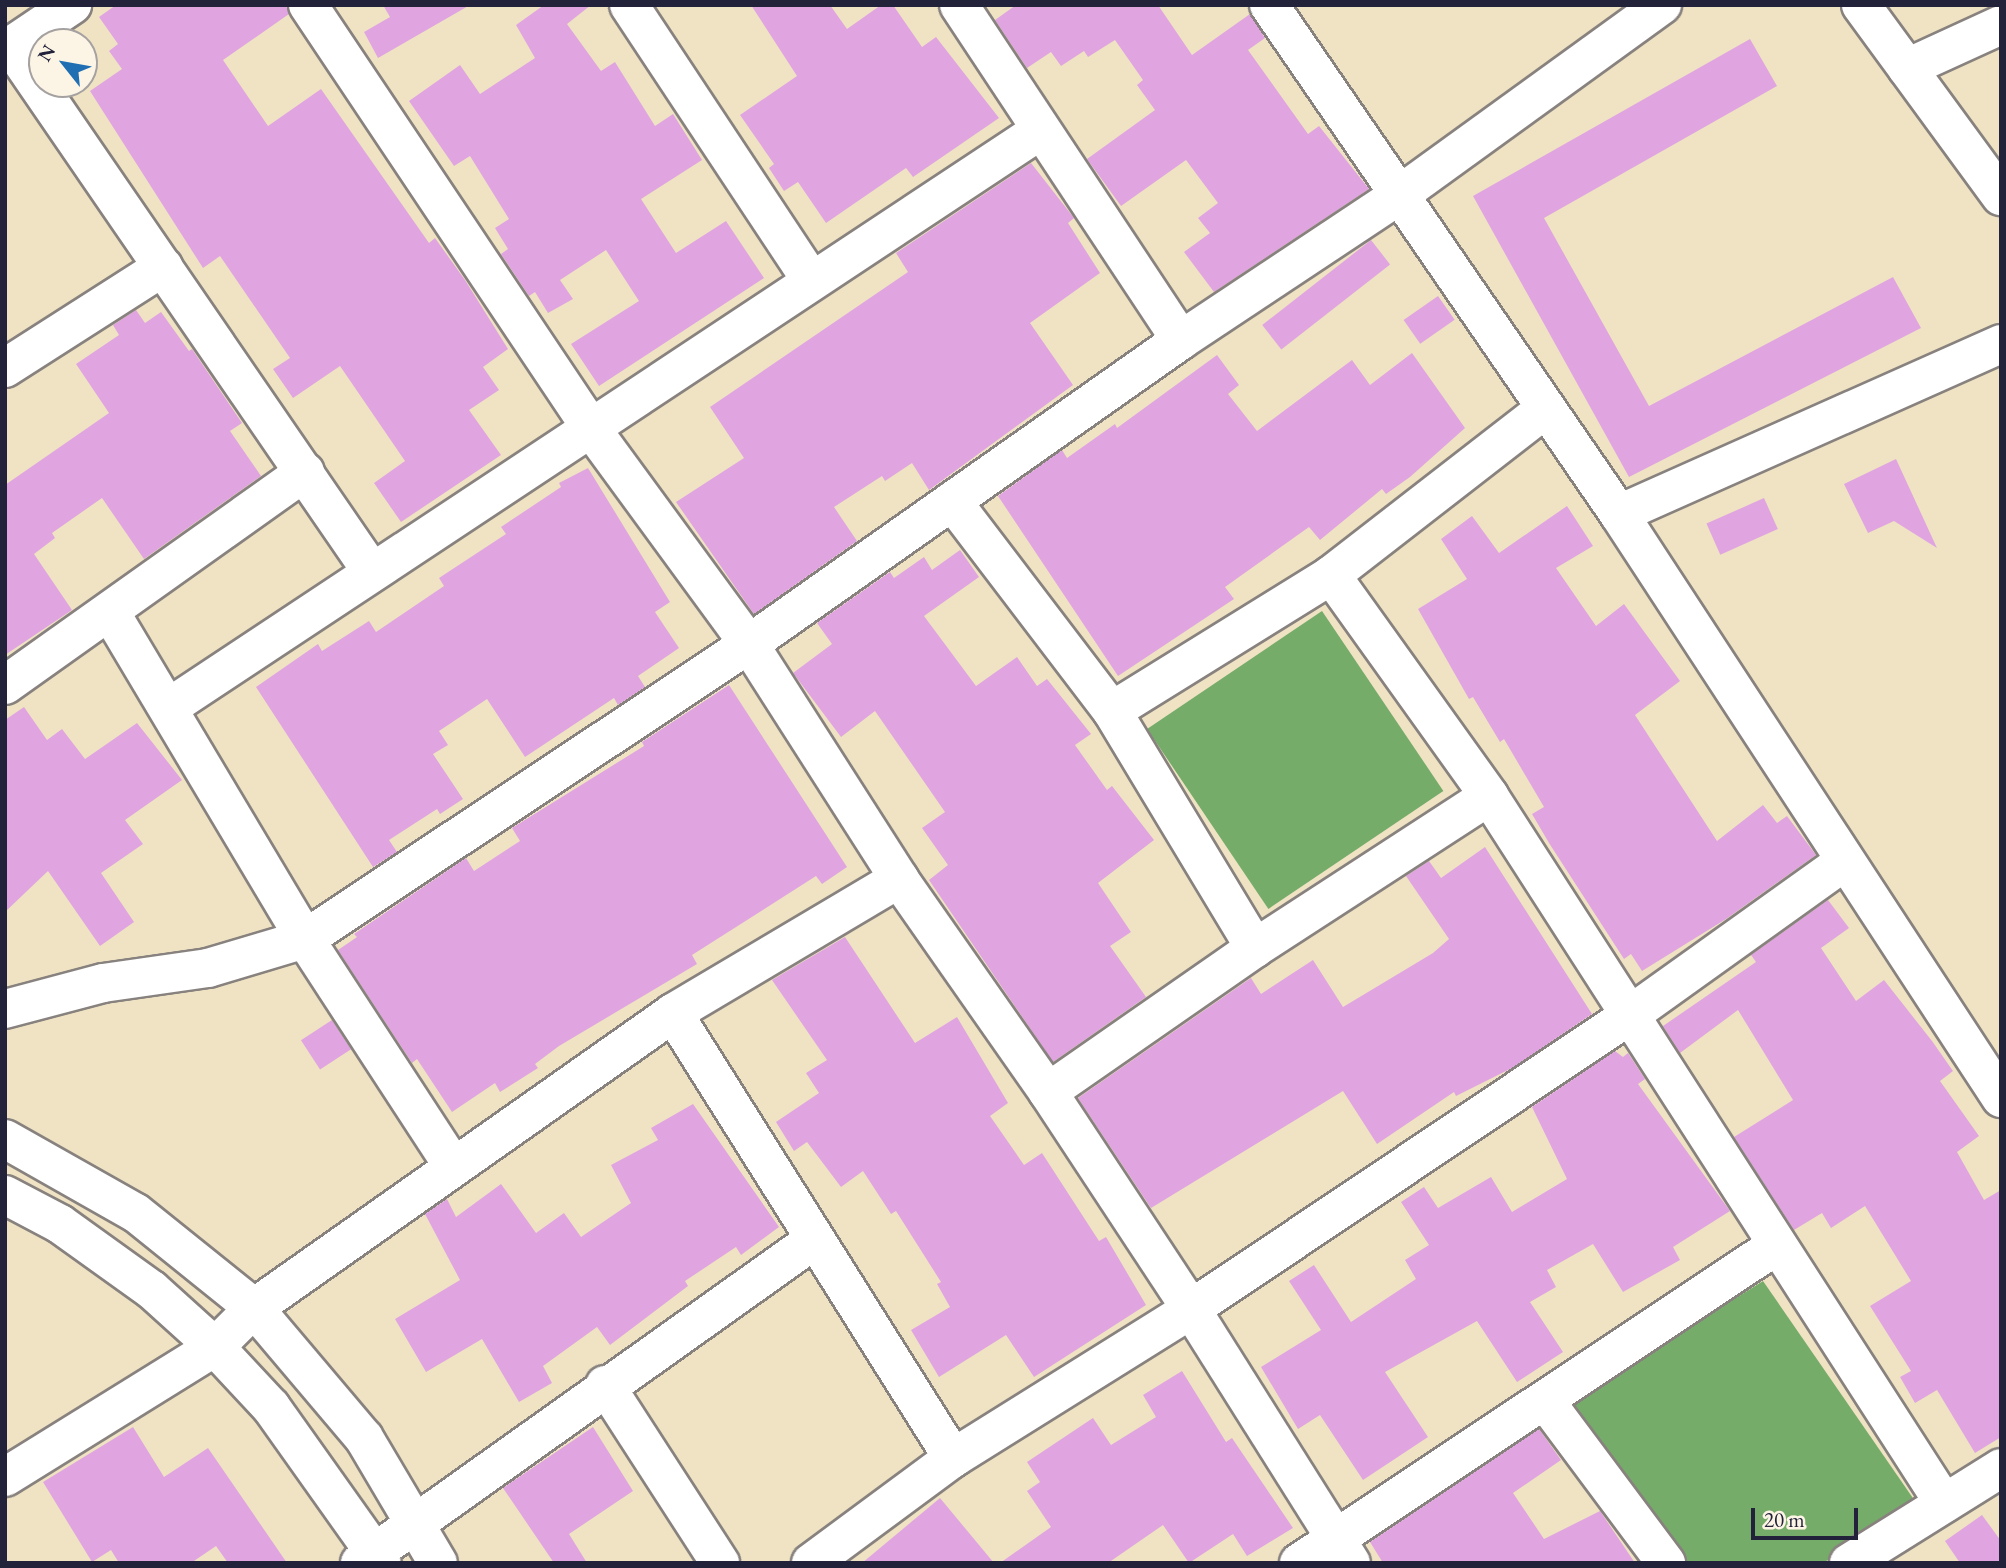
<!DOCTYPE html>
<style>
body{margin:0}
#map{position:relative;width:2006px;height:1568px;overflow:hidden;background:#efe3c3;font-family:"EB Garamond",serif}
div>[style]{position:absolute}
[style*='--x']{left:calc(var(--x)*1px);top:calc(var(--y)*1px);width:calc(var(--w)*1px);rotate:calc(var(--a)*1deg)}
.forest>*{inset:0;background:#76ac69;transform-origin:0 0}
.building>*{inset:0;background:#e0a5e0;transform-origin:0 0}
.roads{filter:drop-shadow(2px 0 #88827f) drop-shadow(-2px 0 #88827f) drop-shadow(0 2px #88827f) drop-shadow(0 -2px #88827f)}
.street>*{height:38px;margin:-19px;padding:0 19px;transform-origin:19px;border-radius:19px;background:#fff}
.primary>*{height:38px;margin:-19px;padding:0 19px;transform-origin:19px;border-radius:19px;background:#fff}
.highway>*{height:38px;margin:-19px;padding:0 19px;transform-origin:19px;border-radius:19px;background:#fff}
span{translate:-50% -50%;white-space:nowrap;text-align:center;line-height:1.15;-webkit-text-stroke:7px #fcf5e5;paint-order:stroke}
.frame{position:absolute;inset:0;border:7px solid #22223b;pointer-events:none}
.north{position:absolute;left:28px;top:28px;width:70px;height:70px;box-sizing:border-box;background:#fcf5e5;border:2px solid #a5a1a1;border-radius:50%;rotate:301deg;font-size:19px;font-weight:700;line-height:28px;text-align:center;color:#22223b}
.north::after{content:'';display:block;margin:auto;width:24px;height:32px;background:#1f6fb2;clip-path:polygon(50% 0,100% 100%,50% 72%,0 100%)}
.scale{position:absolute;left:1751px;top:1508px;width:107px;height:32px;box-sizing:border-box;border:4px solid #22223b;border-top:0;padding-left:9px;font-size:21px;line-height:24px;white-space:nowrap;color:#22223b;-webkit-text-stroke:5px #fcf5e5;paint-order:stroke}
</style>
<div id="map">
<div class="forest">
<i style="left:1322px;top:611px;width:217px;height:211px;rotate:56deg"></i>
<i style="clip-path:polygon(1763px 1281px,1917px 1504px,1823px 1563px,1679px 1563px,1564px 1406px)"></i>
</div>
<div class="building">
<i style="clip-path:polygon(116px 5px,286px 5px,289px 14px,223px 60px,268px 126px,321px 89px,429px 243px,435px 238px,465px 280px,508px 349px,483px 367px,499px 390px,469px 410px,501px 455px,401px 522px,374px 483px,405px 461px,340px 366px,293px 398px,273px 369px,290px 358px,220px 256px,203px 268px,90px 91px,122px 69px,109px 51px,118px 44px,99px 17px)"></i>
<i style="clip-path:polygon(383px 5px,470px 5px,378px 58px,364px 32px,390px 17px)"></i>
<i style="clip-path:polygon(544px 5px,591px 5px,567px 24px,601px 71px,615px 62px,655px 126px,673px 114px,702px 160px,641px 199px,676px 253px,726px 221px,764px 278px,599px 386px,571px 344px,639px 301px,606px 250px,560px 280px,573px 299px,548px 313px,535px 292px,529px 296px,501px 254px,508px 249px,495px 228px,509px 219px,470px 156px,454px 166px,409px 101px,460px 65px,480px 94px,535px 58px,516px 25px)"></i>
<i style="clip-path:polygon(751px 5px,830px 5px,847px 29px,881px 5px,893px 5px,922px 47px,936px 37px,999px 118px,913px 177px,906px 168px,826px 223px,798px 182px,784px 191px,769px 168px,774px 164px,740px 115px,797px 76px)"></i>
<i style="clip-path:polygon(1016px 5px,1158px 5px,1192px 55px,1250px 14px,1265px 38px,1248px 50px,1308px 134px,1319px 126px,1369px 189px,1214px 292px,1184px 252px,1210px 233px,1198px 218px,1218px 203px,1186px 160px,1121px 206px,1087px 159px,1155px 110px,1137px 85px,1143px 80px,1115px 40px,1088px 57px,1084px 51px,1061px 66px,1051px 52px,1027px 68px,995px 20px)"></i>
<i style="clip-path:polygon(1750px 39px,1777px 86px,1544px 218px,1649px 406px,1893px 277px,1921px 328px,1629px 477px,1473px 196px)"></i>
<i style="clip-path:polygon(1031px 163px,1074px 218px,1068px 223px,1100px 273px,1030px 323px,1073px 385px,929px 490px,912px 463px,885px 481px,882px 476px,834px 507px,857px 541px,754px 614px,676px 502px,744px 458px,710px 407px,908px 272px,896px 253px)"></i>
<i style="left:1371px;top:240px;width:31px;height:138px;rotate:52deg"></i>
<i style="left:1438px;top:296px;width:29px;height:42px;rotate:55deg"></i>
<i style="clip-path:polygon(136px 310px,145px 323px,161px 312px,189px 351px,192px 349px,242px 423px,230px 431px,261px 476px,144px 559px,102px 498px,52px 533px,55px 538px,34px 554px,72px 610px,5px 655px,5px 485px,109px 413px,76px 364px,119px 335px,113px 325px)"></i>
<i style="clip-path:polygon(1412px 353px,1465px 428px,1410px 477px,1386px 494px,1382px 489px,1320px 540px,1309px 527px,1225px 587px,1234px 599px,1118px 676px,998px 496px,1062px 450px,1067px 458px,1115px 424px,1117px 428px,1217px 355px,1239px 385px,1228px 394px,1257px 431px,1352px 360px,1370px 385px)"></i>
<i style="clip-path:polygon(1896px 459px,1937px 548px,1894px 521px,1868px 533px,1844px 484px)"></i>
<i style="clip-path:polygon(588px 468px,670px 602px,655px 612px,679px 648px,638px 676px,645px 687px,618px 705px,614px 698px,525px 757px,487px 699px,439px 731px,448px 745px,433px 754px,463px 799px,440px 814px,437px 809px,389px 840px,397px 852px,373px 867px,256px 687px,318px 644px,322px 651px,369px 621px,376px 632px,444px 586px,439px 578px,506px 534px,501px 527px,561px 487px,559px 483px)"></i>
<i style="left:1764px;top:498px;width:34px;height:63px;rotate:66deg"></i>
<i style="clip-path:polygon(1567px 506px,1593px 546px,1556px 568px,1596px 626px,1624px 604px,1680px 681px,1635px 715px,1717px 841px,1763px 805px,1777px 823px,1787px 816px,1816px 855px,1726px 919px,1642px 971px,1631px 954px,1624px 959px,1549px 843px,1532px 814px,1544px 807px,1504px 739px,1500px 742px,1473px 697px,1469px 699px,1418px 609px,1467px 579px,1441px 539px,1472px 516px,1499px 553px)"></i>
<i style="clip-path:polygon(960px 550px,979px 577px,924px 616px,976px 686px,1017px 657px,1037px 686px,1047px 679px,1091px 734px,1075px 745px,1107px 790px,1112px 786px,1154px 840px,1098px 883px,1131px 932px,1110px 946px,1146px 997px,1053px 1062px,929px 880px,948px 865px,922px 828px,945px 812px,875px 711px,841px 737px,793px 673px,832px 644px,817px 623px,890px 572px,894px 578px,924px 557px,932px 570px)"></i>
<i style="clip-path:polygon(729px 685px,847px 867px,822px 884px,816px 876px,692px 955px,697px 964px,559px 1046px,535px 1064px,538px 1068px,500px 1092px,495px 1083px,452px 1112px,417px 1059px,412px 1063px,338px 950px,357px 937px,354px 934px,466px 858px,474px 871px,520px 841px,512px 828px,644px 746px,642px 742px)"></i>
<i style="clip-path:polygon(24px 707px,47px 740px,62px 729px,85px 759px,137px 723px,182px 780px,125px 820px,143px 844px,101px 873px,134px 922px,100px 946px,48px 871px,5px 912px,5px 720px)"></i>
<i style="clip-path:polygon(1485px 847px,1592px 1014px,1512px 1068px,1456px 1096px,1454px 1092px,1377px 1144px,1343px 1091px,1151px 1208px,1078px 1098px,1251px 978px,1261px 994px,1313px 960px,1343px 1007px,1433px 953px,1449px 939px,1406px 876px,1429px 861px,1441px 878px)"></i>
<i style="clip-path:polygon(1828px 900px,1849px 928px,1821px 948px,1856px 1001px,1884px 980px,1932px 1041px,1953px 1071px,1940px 1081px,1979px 1136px,1957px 1152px,1984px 1200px,2001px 1190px,2001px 1437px,1975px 1453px,1937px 1390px,1915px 1403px,1900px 1377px,1911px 1371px,1870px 1306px,1911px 1281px,1865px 1206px,1831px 1228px,1822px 1213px,1794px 1230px,1734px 1137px,1793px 1100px,1738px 1010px,1680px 1053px,1663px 1026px,1756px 962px,1751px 955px)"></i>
<i style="clip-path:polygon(845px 937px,915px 1043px,957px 1017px,1008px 1103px,990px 1116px,1024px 1165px,1042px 1153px,1099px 1241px,1106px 1237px,1146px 1305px,1034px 1377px,1006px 1335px,939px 1377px,911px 1330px,950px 1307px,937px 1284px,941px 1282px,896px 1211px,891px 1214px,863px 1171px,841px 1187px,807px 1142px,794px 1151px,776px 1122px,819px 1093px,806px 1073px,827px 1060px,772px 980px)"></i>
<i style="left:332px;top:1020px;width:35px;height:37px;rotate:57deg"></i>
<i style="clip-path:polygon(1615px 1051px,1623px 1057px,1628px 1053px,1645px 1079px,1638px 1084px,1730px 1211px,1673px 1247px,1680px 1260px,1623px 1292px,1593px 1244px,1547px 1270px,1556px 1287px,1530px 1302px,1563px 1352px,1517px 1382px,1477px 1321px,1385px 1372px,1428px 1437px,1363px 1480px,1320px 1415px,1298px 1429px,1261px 1367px,1321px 1330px,1289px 1281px,1314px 1265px,1351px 1322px,1416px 1279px,1405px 1260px,1429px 1245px,1401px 1202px,1424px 1187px,1438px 1208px,1491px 1177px,1512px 1212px,1567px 1179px,1532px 1107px)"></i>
<i style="clip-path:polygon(693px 1104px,779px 1227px,741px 1255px,736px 1247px,685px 1281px,688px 1286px,610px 1345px,597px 1327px,543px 1366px,552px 1383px,519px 1402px,482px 1339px,426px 1372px,395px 1319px,460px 1280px,425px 1214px,447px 1199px,456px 1217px,501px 1184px,536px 1233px,564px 1213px,581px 1237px,631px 1203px,611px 1165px,658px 1140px,651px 1128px)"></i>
<i style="clip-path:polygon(1182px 1371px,1226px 1442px,1232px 1438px,1293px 1528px,1247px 1556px,1233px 1534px,1189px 1563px,1163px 1525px,1108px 1563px,1000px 1563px,1051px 1527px,1027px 1491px,1040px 1482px,1027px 1462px,1093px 1418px,1111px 1445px,1156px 1417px,1143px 1395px)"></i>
<i style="clip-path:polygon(133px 1427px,164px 1477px,208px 1448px,287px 1563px,228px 1563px,216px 1546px,191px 1563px,119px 1563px,111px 1550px,92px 1562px,43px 1482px)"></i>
<i style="clip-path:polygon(593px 1427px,633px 1491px,569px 1534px,587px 1563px,554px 1563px,503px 1488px)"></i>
<i style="clip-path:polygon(1539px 1429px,1561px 1460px,1513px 1493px,1544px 1539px,1600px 1511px,1635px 1563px,1383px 1563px,1370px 1542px)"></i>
<i style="clip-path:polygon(940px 1498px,994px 1563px,862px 1563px)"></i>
<i style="clip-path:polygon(1982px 1515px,2001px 1541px,2001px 1563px,1960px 1563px,1945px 1541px)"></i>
</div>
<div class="roads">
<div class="street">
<i style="--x:308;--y:5;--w:513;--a:56.22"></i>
<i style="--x:593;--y:431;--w:264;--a:53.8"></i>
<i style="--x:749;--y:644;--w:279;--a:57.4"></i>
<i style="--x:899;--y:879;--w:260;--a:55"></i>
<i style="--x:1048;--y:1092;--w:260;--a:56.6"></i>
<i style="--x:1191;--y:1309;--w:300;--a:57.8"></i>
<i style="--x:629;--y:5;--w:330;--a:56.5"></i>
<i style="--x:959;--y:5;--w:402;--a:56.5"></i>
<i style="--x:1269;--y:5;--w:618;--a:55.49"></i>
<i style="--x:1619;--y:514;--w:698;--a:56.81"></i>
<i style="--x:11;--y:46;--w:638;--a:55.54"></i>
<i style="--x:5;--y:50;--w:81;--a:-33.9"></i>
<i style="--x:1907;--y:68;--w:103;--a:-24.6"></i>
<i style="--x:5;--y:368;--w:188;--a:-32.6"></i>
<i style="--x:952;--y:501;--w:264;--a:52.7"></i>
<i style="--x:1112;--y:711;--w:277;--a:58.9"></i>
<i style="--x:1619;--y:514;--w:418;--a:-24"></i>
<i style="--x:1331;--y:575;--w:272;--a:54.4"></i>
<i style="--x:1489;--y:796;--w:841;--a:57.24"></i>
<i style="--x:5;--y:685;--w:368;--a:-35.4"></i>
<i style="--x:168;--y:708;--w:1047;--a:-33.51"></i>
<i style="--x:1112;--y:711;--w:258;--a:-31.8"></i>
<i style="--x:1331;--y:575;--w:272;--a:-37.8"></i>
<i style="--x:5;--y:1009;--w:101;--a:-14.9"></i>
<i style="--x:103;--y:983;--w:106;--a:-8.1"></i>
<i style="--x:208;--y:968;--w:101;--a:-16.6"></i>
<i style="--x:305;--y:939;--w:381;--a:-120.8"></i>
<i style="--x:673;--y:1013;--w:526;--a:57.82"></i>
<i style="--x:1048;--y:1092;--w:252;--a:-34.8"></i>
<i style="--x:1255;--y:948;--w:279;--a:-33"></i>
<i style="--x:453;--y:1166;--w:271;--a:-123.1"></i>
<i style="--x:305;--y:939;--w:533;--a:-33.6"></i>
<i style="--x:749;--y:644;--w:528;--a:-35.13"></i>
<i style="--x:1181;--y:340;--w:265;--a:-33.6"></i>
<i style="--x:1402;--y:193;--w:321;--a:-35.9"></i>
<i style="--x:605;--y:1385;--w:212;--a:57.1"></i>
<i style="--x:1546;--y:1402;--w:201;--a:53.3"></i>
<i style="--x:5;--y:1477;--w:247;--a:-31.8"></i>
<i style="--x:215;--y:1347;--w:55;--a:-45"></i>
<i style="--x:254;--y:1308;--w:512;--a:-35.15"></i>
<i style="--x:673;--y:1013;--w:263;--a:-30.7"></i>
<i style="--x:360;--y:1563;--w:557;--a:-35.43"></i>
<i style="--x:811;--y:1563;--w:177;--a:-36.5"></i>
<i style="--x:953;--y:1458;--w:281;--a:-32"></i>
<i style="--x:1191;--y:1309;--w:528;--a:-33.81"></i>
<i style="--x:1630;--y:1015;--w:263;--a:-35.6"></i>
<i style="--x:1299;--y:1563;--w:574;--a:-33.63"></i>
<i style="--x:1849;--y:1563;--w:179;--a:-32"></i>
</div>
<div class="primary">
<i style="--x:1861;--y:5;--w:237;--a:53.8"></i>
</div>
<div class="highway">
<i style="--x:5;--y:1139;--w:150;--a:29.5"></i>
<i style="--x:136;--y:1213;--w:151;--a:38.8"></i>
<i style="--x:254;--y:1308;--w:170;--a:49.8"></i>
<i style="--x:364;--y:1438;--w:145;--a:59.4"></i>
<i style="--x:5;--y:1195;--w:62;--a:27.8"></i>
<i style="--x:60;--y:1224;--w:113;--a:35.7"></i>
<i style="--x:152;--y:1290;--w:85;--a:42.1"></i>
<i style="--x:215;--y:1347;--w:82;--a:47"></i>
<i style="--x:271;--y:1407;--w:191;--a:54.6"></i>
</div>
</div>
<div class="frame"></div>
<div class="north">N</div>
<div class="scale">20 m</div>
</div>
